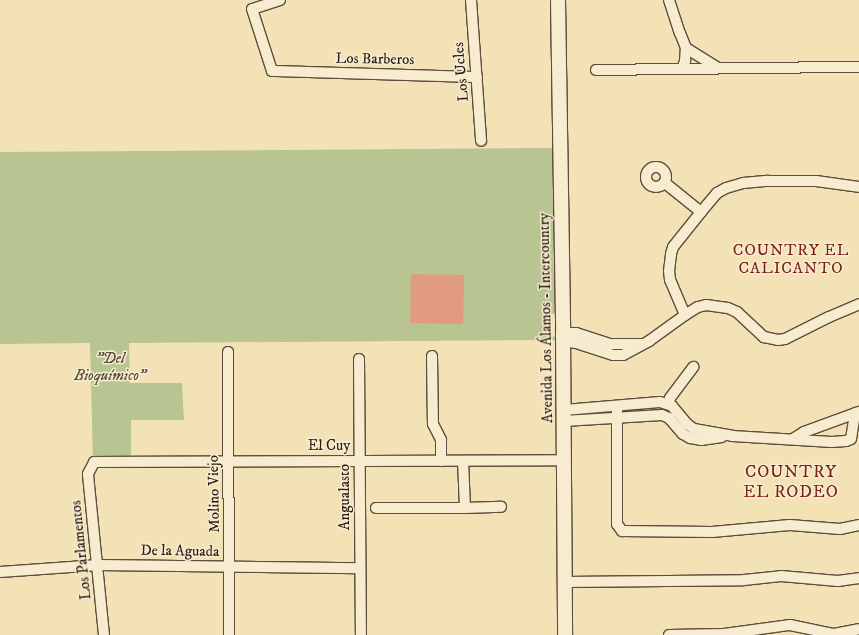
<!DOCTYPE html>
<meta charset="utf-8">
<style>
body{margin:0}
#map{position:relative;width:859px;height:635px;overflow:hidden;background:#f4e2b7;font-family:"IM FELL DW Pica",serif}
div>[style]{position:absolute}
[style*='--x']{left:calc(var(--x)*1px);top:calc(var(--y)*1px);width:calc(var(--w)*1px);rotate:calc(var(--a)*1deg)}
.green>*{inset:0;background:#b8c491}
.building>*{inset:0;background:#e19b7e;transform-origin:0 0}
.roads{filter:drop-shadow(1px 0 #5c4e3b) drop-shadow(-1px 0 #5c4e3b) drop-shadow(0 1px #5c4e3b) drop-shadow(0 -1px #5c4e3b)}
.street>*{height:10px;margin:-5px;padding:0 5px;transform-origin:5px;border-radius:5px;background:#f8ecd0}
.street>.ring{margin:-5px;padding:0;box-sizing:content-box;background:none;border:10px solid #f8ecd0;border-radius:50%}
.secondary>*{height:14px;margin:-7px;padding:0 7px;transform-origin:7px;border-radius:7px;background:#f8ecd0}
span{translate:-50% -50%;white-space:nowrap;text-align:center;line-height:1.15;-webkit-text-stroke:3px #f8ecd0;paint-order:stroke}
.street-label{font-size:15px;color:#291c12}
.park-label{font-size:15px;color:#544e38;font-style:italic}
.neighbourhood-label{font-size:16px;color:#7a1f14;letter-spacing:1px}
.quarter-label{font-size:17px;color:#7a1f14;letter-spacing:1px}
</style>
<div id="map">
<div class="green">
<i style="clip-path:polygon(557px 148px,560px 310px,548px 317px,549px 337px,559px 336px,559px 340px,129px 343px,130px 383px,182px 383px,184px 420px,131px 420px,131px 462px,93px 462px,90px 343px,0 344px,0 152px)"></i>
</div>
<div class="building">
<i style="left:411px;top:274px;width:53px;height:49px;rotate:1deg"></i>
</div>
<div class="roads">
<div class="street">
<i style="--x:280;--y:0;--w:29;--a:162"></i>
<i style="--x:252;--y:9;--w:65;--a:72.1"></i>
<i style="--x:272;--y:71;--w:205;--a:1.7"></i>
<i style="--x:471;--y:0;--w:141;--a:85.9"></i>
<i style="--x:669;--y:0;--w:35;--a:72"></i>
<i style="--x:680;--y:33;--w:16;--a:68"></i>
<i style="--x:682;--y:69;--w:9;--a:-69"></i>
<i style="--x:685;--y:61;--w:13;--a:-86"></i>
<i style="--x:686;--y:48;--w:36;--a:32"></i>
<i style="--x:596;--y:70;--w:263;--a:-0.7"></i>
<i class="ring" style="left:646px;top:167px;width:10px;height:10px"></i>
<i style="--x:665;--y:183;--w:46;--a:38.9"></i>
<i style="--x:685;--y:315;--w:15;--a:-32"></i>
<i style="--x:698;--y:307;--w:8;--a:-14"></i>
<i style="--x:706;--y:305;--w:22;--a:8"></i>
<i style="--x:728;--y:308;--w:10;--a:24"></i>
<i style="--x:737;--y:312;--w:37;--a:43"></i>
<i style="--x:764;--y:337;--w:14;--a:12"></i>
<i style="--x:778;--y:340;--w:7;--a:-8"></i>
<i style="--x:785;--y:339;--w:49;--a:-26.6"></i>
<i style="--x:829;--y:317;--w:33;--a:-23"></i>
<i style="--x:563;--y:333;--w:13;--a:0"></i>
<i style="--x:576;--y:333;--w:35;--a:18"></i>
<i style="--x:609;--y:344;--w:33;--a:0"></i>
<i style="--x:563;--y:341;--w:13;--a:9"></i>
<i style="--x:576;--y:343;--w:39;--a:18"></i>
<i style="--x:613;--y:355;--w:10;--a:0"></i>
<i style="--x:623;--y:355;--w:30;--a:-28"></i>
<i style="--x:649;--y:341;--w:44;--a:-35.8"></i>
<i style="--x:685;--y:315;--w:38;--a:-113"></i>
<i style="--x:670;--y:280;--w:9;--a:-96"></i>
<i style="--x:669;--y:271;--w:17;--a:-83"></i>
<i style="--x:671;--y:254;--w:7;--a:-74"></i>
<i style="--x:673;--y:247;--w:45;--a:-51.3"></i>
<i style="--x:701;--y:212;--w:25;--a:-50"></i>
<i style="--x:717;--y:193;--w:10;--a:-29"></i>
<i style="--x:726;--y:188;--w:18;--a:-16"></i>
<i style="--x:743;--y:183;--w:25;--a:-5"></i>
<i style="--x:768;--y:181;--w:48;--a:0"></i>
<i style="--x:816;--y:181;--w:43;--a:7.9"></i>
<i style="--x:228;--y:352;--w:283;--a:89.8"></i>
<i style="--x:432;--y:356;--w:68;--a:89.2"></i>
<i style="--x:433;--y:424;--w:18;--a:63"></i>
<i style="--x:441;--y:440;--w:21;--a:90"></i>
<i style="--x:359;--y:359;--w:276;--a:89.6"></i>
<i style="--x:668;--y:403;--w:5;--a:-68"></i>
<i style="--x:670;--y:398;--w:39;--a:-53"></i>
<i style="--x:617;--y:407;--w:117;--a:90"></i>
<i style="--x:617;--y:524;--w:9;--a:54"></i>
<i style="--x:622;--y:531;--w:90;--a:0.6"></i>
<i style="--x:712;--y:532;--w:78;--a:-5.1"></i>
<i style="--x:790;--y:525;--w:50;--a:4.6"></i>
<i style="--x:840;--y:529;--w:19;--a:-12"></i>
<i style="--x:564;--y:410;--w:96;--a:-4.8"></i>
<i style="--x:660;--y:402;--w:13;--a:18"></i>
<i style="--x:672;--y:406;--w:23;--a:50"></i>
<i style="--x:687;--y:424;--w:9;--a:36"></i>
<i style="--x:694;--y:429;--w:39;--a:10"></i>
<i style="--x:732;--y:436;--w:100;--a:3.4"></i>
<i style="--x:832;--y:442;--w:14;--a:-4"></i>
<i style="--x:846;--y:441;--w:5;--a:-22"></i>
<i style="--x:851;--y:439;--w:26;--a:-81"></i>
<i style="--x:564;--y:421;--w:98;--a:-3.5"></i>
<i style="--x:662;--y:415;--w:8;--a:23"></i>
<i style="--x:669;--y:418;--w:21;--a:49"></i>
<i style="--x:683;--y:434;--w:8;--a:30"></i>
<i style="--x:690;--y:438;--w:11;--a:10"></i>
<i style="--x:701;--y:440;--w:21;--a:-8"></i>
<i style="--x:793;--y:439;--w:13;--a:-32"></i>
<i style="--x:804;--y:432;--w:59;--a:-20"></i>
<i style="--x:376;--y:508;--w:89;--a:0"></i>
<i style="--x:465;--y:508;--w:47;--a:-92.4"></i>
<i style="--x:465;--y:508;--w:36;--a:-2"></i>
<i style="--x:0;--y:572;--w:99;--a:-4"></i>
<i style="--x:99;--y:565;--w:261;--a:0.7"></i>
<i style="--x:565;--y:582;--w:179;--a:-0.6"></i>
<i style="--x:744;--y:580;--w:37;--a:-6"></i>
<i style="--x:781;--y:576;--w:57;--a:5"></i>
<i style="--x:838;--y:581;--w:21;--a:-8"></i>
<i style="--x:104;--y:635;--w:162;--a:-95.7"></i>
<i style="--x:88;--y:474;--w:13;--a:-63"></i>
<i style="--x:94;--y:462;--w:470;--a:-0.2"></i>
<i style="--x:669;--y:635;--w:55;--a:-1"></i>
<i style="--x:724;--y:634;--w:67;--a:-7.8"></i>
<i style="--x:790;--y:625;--w:45;--a:11.6"></i>
<i style="--x:834;--y:634;--w:25;--a:-11"></i>
</div>
<div class="secondary">
<i style="--x:558;--y:0;--w:333;--a:89.1"></i>
<i style="--x:563;--y:333;--w:302;--a:89.6"></i>
</div>
</div>
<div class="street-label">
<span style="left:375px;top:59px;rotate:1deg">Los Barberos</span>
<span style="left:461px;top:72px;rotate:-95deg">Los Ucles</span>
<span style="left:546px;top:318px;rotate:-91deg">Avenida Los Álamos - Intercountry</span>
<span style="left:329px;top:446px">El Cuy</span>
<span style="left:214px;top:494px;rotate:-91deg">Molino Viejo</span>
<span style="left:345px;top:497px;rotate:-90deg">Angualasto</span>
<span style="left:81px;top:550px;rotate:-96deg">Los Parlamentos</span>
<span style="left:180px;top:551px;rotate:1deg">De la Aguada</span>
</div>
<div class="park-label">
<span style="left:110px;top:367px">"Del<br>Bioquímico"</span>
</div>
<div class="neighbourhood-label">
<span style="left:791px;top:259px">COUNTRY EL<br>CALICANTO</span>
</div>
<div class="quarter-label">
<span style="left:791px;top:483px">COUNTRY<br>EL RODEO</span>
</div>
</div>
